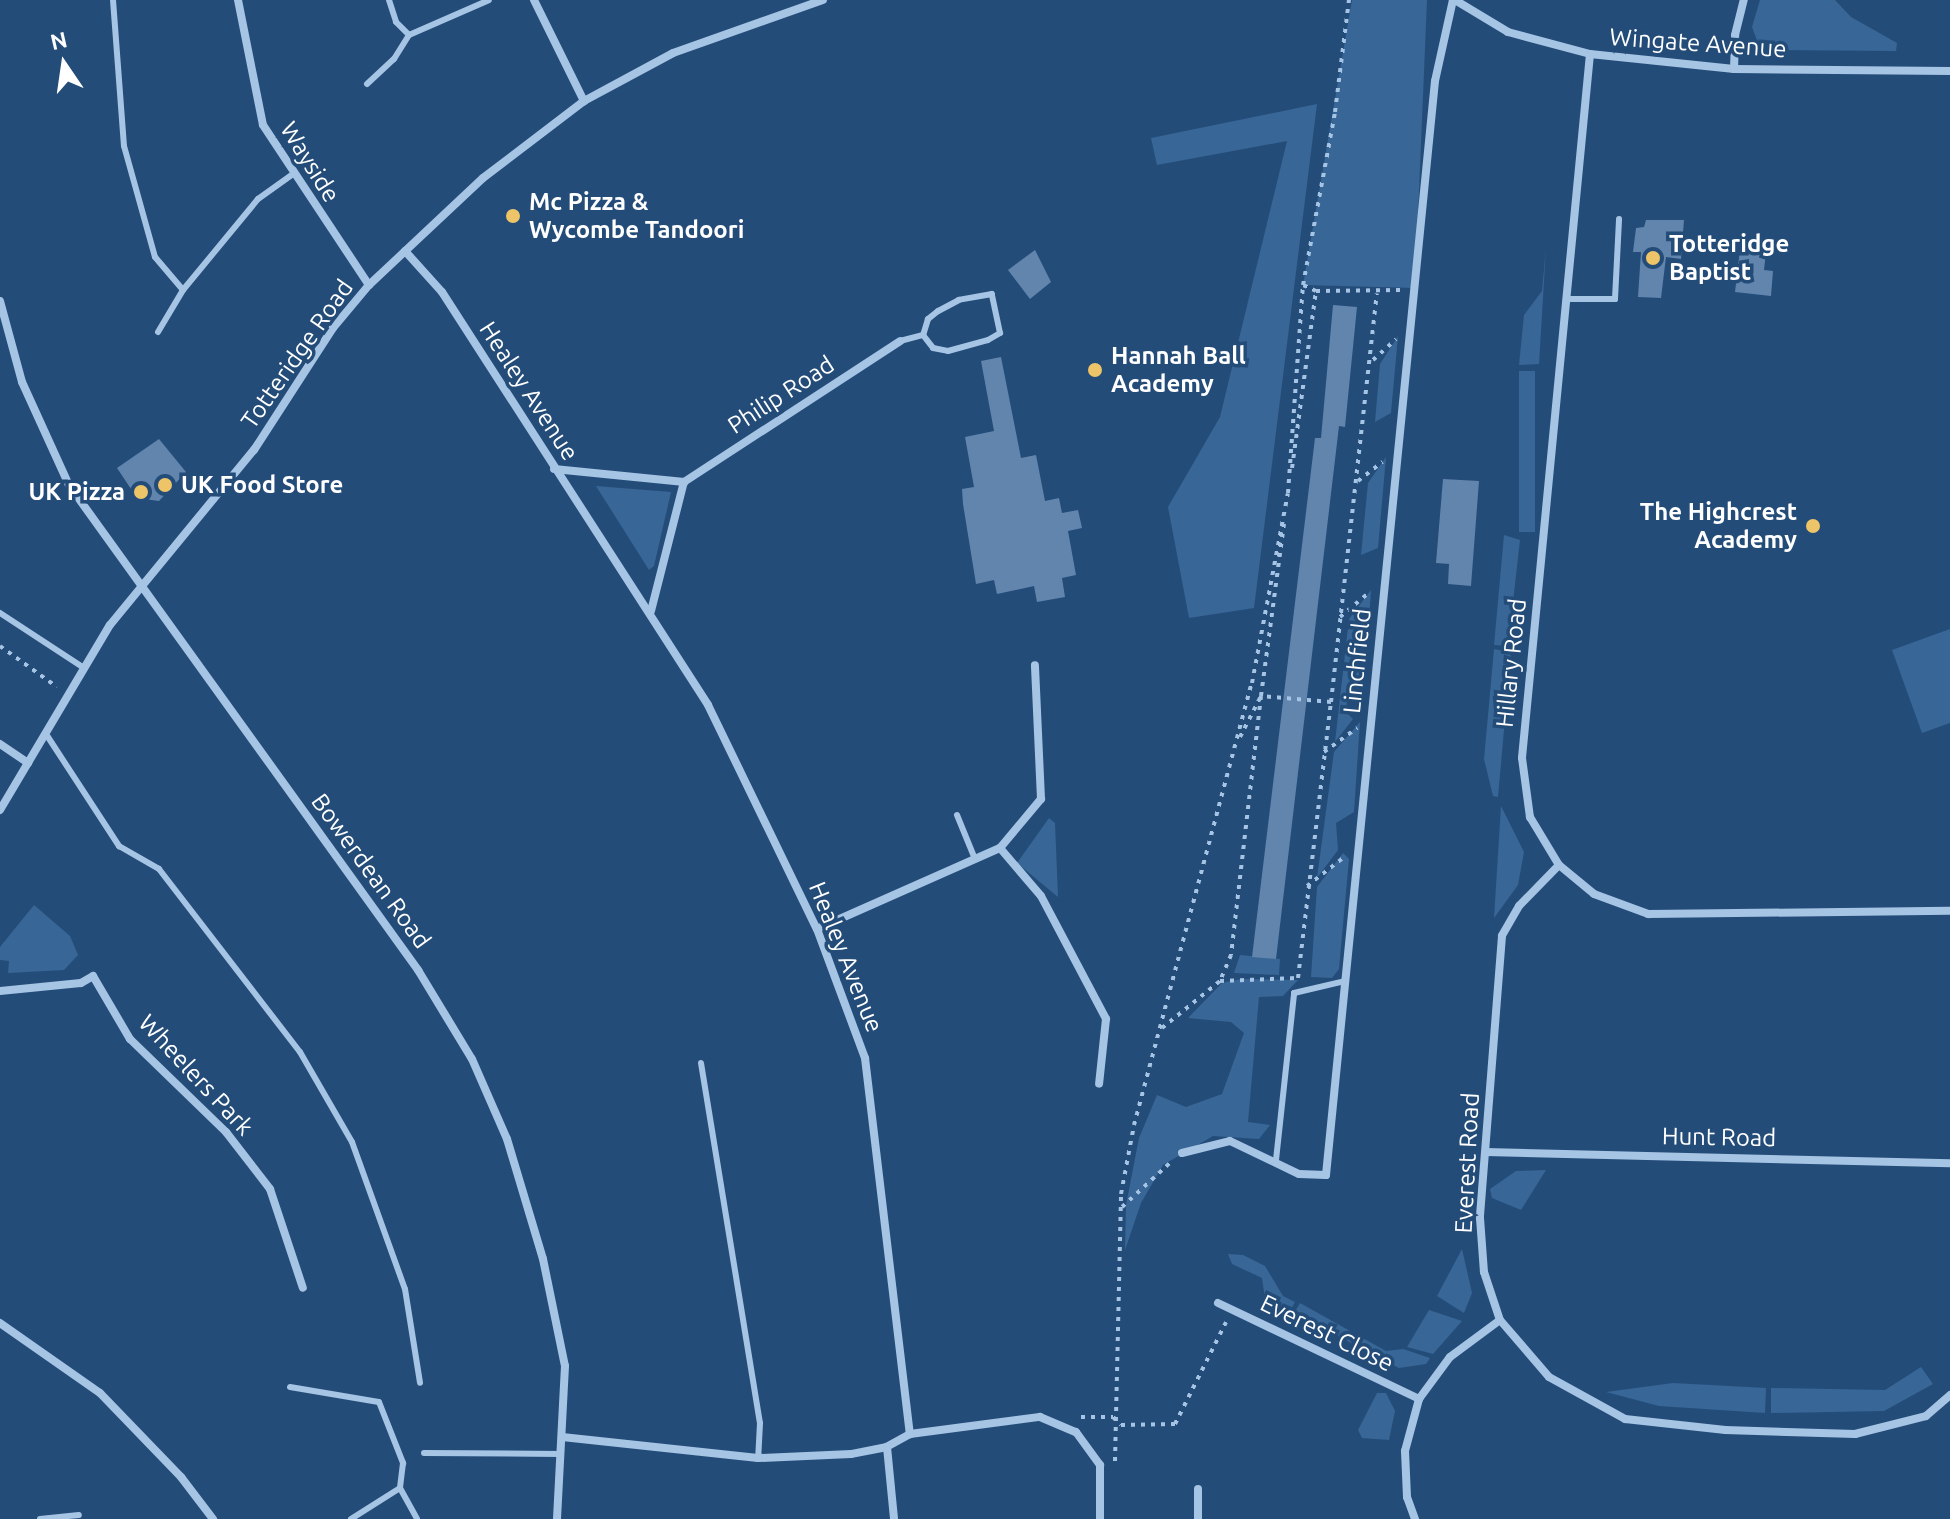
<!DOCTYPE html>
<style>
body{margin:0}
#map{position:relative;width:1950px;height:1519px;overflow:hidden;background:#244c79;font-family:Ubuntu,sans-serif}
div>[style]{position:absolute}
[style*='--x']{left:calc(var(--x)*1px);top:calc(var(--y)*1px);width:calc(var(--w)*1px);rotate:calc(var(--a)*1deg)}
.green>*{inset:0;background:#376697;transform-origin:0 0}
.building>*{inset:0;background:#6185ad}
.path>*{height:4px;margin-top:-2px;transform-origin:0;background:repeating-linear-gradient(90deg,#a6c4e4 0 4px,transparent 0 10px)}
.lane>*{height:6px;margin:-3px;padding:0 3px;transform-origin:3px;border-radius:3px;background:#a6c4e4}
.street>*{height:8px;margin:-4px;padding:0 4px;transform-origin:4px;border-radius:4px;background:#a6c4e4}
.dots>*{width:22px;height:22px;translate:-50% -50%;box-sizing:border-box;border:4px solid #244c79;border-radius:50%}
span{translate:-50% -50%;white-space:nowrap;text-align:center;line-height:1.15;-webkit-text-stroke:7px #244c79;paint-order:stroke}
.street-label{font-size:24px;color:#fff}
.poi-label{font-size:24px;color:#fff;font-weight:700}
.left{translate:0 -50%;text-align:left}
.right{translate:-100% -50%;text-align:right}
.north{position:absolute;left:24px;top:24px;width:80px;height:80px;-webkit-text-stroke:6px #244c79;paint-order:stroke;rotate:347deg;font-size:22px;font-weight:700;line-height:32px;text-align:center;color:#fff}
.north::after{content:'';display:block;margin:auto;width:28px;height:36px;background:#fff;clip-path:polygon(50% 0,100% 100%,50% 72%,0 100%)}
</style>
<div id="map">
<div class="green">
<i style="clip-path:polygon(1352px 0,1427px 0,1415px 288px,1303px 285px)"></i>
<i style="clip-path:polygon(1760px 0,1835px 0,1851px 17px,1897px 43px,1896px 51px,1766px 50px,1759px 46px,1752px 27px)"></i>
<i style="clip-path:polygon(1317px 104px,1254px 608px,1189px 618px,1168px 507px,1220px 417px,1287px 141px,1157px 165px,1151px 138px)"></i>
<i style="clip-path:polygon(1546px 248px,1539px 364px,1519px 365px,1524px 315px,1542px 291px)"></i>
<i style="clip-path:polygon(1398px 336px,1391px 413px,1375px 422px,1380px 364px)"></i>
<i style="left:1519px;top:371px;width:16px;height:161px"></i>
<i style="clip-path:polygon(1386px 457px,1378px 548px,1361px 555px,1368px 483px)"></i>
<i style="clip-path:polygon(596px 486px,671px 492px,654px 566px,649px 570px)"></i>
<i style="clip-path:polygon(1504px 535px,1520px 540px,1508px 646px,1494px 645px)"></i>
<i style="clip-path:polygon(1371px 590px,1365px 680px,1348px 689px,1346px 712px,1353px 719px,1335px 742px,1349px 619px)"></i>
<i style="clip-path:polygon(1950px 629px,1950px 723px,1922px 733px,1892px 650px)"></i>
<i style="clip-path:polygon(1494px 649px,1511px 652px,1498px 797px,1493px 796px,1484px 759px)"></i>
<i style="clip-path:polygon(1360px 722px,1354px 812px,1336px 823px,1338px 850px,1317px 878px,1334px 752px)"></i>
<i style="clip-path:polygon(1501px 806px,1524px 852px,1518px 885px,1494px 918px)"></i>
<i style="clip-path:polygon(1049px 818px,1055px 823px,1058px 897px,1017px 863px)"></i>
<i style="clip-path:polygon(1343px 853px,1349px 859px,1339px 969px,1332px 978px,1311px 977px,1317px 887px)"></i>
<i style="clip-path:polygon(34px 905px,70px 936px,78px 955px,64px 970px,8px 973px,9px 961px,0 960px,0 947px)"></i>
<i style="clip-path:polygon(1240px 955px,1280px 959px,1279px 975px,1234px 973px)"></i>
<i style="clip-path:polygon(1241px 979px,1298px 980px,1283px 996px,1259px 997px,1248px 1122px,1270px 1125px,1259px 1139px,1213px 1136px,1163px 1165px,1141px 1203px,1125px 1250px,1126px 1205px,1139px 1138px,1157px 1095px,1186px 1107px,1222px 1094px,1244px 1033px,1231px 1022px,1188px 1018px,1222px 983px)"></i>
<i style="clip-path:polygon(1546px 1170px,1521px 1210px,1492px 1198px,1490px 1189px,1516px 1171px)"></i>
<i style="clip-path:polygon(1462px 1249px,1472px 1293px,1464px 1313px,1437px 1296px)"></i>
<i style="clip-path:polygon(1228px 1254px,1243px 1255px,1265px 1266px,1283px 1296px,1295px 1302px,1290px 1311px,1265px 1299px,1262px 1278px,1232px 1264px)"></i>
<i style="clip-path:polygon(1300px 1303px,1386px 1351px,1403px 1349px,1430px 1358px,1426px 1364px,1399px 1368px,1294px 1313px)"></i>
<i style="clip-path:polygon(1429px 1310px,1462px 1321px,1433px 1354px,1407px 1347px)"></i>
<i style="clip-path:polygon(1921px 1367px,1933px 1384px,1884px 1411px,1771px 1413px,1771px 1388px,1885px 1390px)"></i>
<i style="clip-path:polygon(1673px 1383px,1766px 1388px,1765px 1413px,1659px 1406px,1606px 1392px)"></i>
<i style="clip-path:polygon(1377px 1393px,1386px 1393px,1395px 1411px,1389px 1440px,1362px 1438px,1358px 1430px)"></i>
</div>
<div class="building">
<i style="clip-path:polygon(1646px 220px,1684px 220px,1681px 259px,1666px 257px,1661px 298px,1638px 297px,1641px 252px,1633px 252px,1636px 228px,1644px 227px)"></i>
<i style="clip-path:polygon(1741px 241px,1767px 244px,1764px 270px,1773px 271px,1771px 296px,1735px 292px)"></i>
<i style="clip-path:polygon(1035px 250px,1051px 282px,1030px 299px,1008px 270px)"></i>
<i style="clip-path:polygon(1333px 305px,1357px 307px,1345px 427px,1339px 426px,1276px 959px,1252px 957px,1315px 438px,1321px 438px)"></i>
<i style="clip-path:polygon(1001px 357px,1021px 458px,1036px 455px,1045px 501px,1059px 498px,1062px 513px,1078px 510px,1082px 528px,1068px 531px,1076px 575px,1062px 578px,1065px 597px,1037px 602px,1034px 586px,997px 594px,994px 580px,976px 584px,963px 504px,962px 489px,974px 487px,965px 437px,994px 431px,981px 361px)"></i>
<i style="clip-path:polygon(159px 439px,186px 472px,159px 501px,137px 498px,117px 468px)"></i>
<i style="clip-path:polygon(1443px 479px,1479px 481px,1471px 586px,1448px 584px,1449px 564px,1436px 563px)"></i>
</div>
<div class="path">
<i style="--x:1316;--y:291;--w:85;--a:-0.7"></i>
<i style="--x:1373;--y:360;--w:31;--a:-42"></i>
<i style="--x:1292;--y:468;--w:179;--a:-82.3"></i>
<i style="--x:1316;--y:291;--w:14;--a:-155"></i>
<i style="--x:1358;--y:481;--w:31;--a:-38"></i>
<i style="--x:1340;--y:617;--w:38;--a:-40"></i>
<i style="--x:0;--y:646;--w:70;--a:35.7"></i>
<i style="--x:1331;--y:702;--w:411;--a:-83.6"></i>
<i style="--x:1240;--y:737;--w:46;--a:-62.9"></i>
<i style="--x:1261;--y:696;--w:174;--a:-82.4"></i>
<i style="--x:1324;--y:752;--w:41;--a:-36"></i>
<i style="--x:1307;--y:886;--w:46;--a:-37.9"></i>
<i style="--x:1162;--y:1028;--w:75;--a:-39"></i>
<i style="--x:1220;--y:981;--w:78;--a:-2.2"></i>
<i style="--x:1298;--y:978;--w:278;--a:-83.2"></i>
<i style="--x:1331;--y:702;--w:70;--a:-175.1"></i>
<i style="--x:1261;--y:696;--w:261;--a:96.6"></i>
<i style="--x:1231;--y:955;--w:28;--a:113"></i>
<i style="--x:1122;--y:1207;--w:67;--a:-42.6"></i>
<i style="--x:1081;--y:1417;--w:32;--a:0"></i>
<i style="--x:1113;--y:1417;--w:11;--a:45"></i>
<i style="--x:1121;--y:1425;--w:54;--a:-1.1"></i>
<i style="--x:1175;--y:1424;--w:114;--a:-63.4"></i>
<i style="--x:1115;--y:1461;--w:267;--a:-88.7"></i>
<i style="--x:1121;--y:1194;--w:70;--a:-79.3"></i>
<i style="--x:1134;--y:1125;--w:457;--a:-75.1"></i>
<i style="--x:1252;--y:683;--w:193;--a:-79.3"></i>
<i style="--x:1288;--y:493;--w:209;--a:-85.9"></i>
<i style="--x:1303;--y:285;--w:176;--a:-79.5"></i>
<i style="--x:1335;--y:112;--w:113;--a:-82.9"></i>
</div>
<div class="lane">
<i style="--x:113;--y:0;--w:146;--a:85.7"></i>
<i style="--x:124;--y:146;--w:115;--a:74.4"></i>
<i style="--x:155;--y:257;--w:43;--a:49.7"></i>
<i style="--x:183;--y:290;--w:118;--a:-50.5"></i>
<i style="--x:258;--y:199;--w:43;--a:-35.5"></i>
<i style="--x:389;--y:0;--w:23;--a:72"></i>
<i style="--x:396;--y:22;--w:18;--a:45"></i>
<i style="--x:409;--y:35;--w:87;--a:-23.6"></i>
<i style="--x:367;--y:84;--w:37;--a:-43"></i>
<i style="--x:394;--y:59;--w:28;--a:-58"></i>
<i style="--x:1567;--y:299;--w:48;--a:0"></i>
<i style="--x:1615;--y:299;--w:80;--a:-87.1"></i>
<i style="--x:158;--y:332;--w:49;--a:-59.2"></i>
<i style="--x:900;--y:341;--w:24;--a:-15"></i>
<i style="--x:923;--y:335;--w:16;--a:52"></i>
<i style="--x:933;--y:348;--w:15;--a:11"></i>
<i style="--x:948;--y:351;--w:41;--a:-15.4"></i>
<i style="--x:988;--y:340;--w:14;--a:-30"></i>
<i style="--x:1000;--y:333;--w:40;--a:-102"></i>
<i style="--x:992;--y:294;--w:34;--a:170"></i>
<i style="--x:959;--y:300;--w:24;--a:152"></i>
<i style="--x:938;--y:311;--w:13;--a:141"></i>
<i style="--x:928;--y:319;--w:17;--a:107"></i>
<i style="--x:0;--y:613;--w:100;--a:33.2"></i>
<i style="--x:46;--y:734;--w:134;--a:56.9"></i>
<i style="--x:119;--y:846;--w:46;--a:29.9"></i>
<i style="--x:159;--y:869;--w:231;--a:52.4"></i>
<i style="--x:300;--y:1052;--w:104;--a:60"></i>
<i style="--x:352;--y:1142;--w:156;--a:70.2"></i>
<i style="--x:405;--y:1289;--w:95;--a:80.9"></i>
<i style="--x:957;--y:815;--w:48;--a:67.8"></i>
<i style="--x:701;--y:1063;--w:365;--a:80.7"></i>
<i style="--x:760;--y:1423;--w:35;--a:93"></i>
<i style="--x:1276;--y:1160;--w:168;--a:-83.8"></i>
<i style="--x:1294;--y:993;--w:52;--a:-13.2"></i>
<i style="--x:290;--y:1387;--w:90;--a:9.6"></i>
<i style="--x:379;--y:1402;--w:66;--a:68.5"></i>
<i style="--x:403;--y:1463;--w:25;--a:97"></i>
<i style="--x:400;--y:1488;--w:58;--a:147.7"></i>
<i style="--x:424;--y:1453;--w:137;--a:0.4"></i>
<i style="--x:400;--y:1488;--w:35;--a:61"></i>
<i style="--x:40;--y:1519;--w:39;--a:-6"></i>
</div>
<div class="street">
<i style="--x:238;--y:0;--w:127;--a:78.7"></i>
<i style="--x:263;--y:125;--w:192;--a:56.5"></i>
<i style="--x:534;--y:0;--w:113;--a:63.7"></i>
<i style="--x:1455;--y:0;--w:62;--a:31.1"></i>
<i style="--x:1508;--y:32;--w:85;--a:15"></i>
<i style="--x:1590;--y:54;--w:145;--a:5.9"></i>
<i style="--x:1734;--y:69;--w:216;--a:0.5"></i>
<i style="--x:1590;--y:54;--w:707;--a:95.52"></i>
<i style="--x:1522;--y:758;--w:60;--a:82.3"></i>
<i style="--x:1530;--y:817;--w:56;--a:58.9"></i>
<i style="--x:1559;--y:865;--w:45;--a:39.6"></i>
<i style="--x:1594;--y:894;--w:58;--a:20.3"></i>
<i style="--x:1648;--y:914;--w:302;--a:-0.6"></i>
<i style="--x:1734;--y:69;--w:34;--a:-88"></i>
<i style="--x:1735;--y:35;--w:36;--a:-76"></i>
<i style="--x:405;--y:251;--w:55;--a:47.9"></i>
<i style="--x:442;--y:292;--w:491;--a:57.2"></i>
<i style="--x:708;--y:705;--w:249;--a:64.1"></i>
<i style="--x:817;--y:929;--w:138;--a:69.6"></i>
<i style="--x:865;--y:1058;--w:379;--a:83.2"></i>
<i style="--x:910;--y:1434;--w:26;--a:151"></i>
<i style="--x:887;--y:1447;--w:37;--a:169"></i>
<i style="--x:851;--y:1454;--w:93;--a:177.5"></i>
<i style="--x:758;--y:1458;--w:197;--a:-173.9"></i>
<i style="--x:0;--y:301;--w:84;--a:74.8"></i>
<i style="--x:22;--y:382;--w:113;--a:65.5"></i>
<i style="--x:69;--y:485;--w:598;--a:54.26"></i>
<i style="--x:418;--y:970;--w:104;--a:58.8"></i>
<i style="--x:472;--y:1059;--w:87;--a:66.4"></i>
<i style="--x:507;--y:1139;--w:125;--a:73.3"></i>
<i style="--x:543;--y:1259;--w:109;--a:78.4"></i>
<i style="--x:565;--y:1366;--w:153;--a:93"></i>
<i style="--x:554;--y:469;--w:131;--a:5.7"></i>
<i style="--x:651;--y:611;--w:133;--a:-75.7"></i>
<i style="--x:684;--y:482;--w:258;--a:-33.1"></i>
<i style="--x:0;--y:744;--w:34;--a:34"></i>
<i style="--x:0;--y:810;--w:215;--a:-59.3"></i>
<i style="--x:110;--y:625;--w:227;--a:-50.6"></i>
<i style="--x:254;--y:450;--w:145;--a:-57.1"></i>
<i style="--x:333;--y:328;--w:56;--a:-50.1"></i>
<i style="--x:369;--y:285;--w:156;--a:-43.2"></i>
<i style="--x:483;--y:178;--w:127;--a:-37.3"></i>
<i style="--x:584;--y:101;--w:101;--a:-28.3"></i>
<i style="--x:673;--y:53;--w:159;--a:-19.5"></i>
<i style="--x:1000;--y:848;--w:63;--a:49.5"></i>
<i style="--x:1041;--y:896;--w:139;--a:62.1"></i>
<i style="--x:1106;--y:1019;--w:65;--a:96.1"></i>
<i style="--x:1559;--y:865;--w:57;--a:134.3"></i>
<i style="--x:1519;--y:906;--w:34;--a:120"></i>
<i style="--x:1502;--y:936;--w:283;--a:94.5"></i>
<i style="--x:1480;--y:1218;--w:54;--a:85.8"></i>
<i style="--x:1484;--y:1272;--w:51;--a:71.6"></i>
<i style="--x:1500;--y:1320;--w:75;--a:49.3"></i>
<i style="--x:1549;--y:1377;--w:87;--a:28.9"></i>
<i style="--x:1625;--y:1419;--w:101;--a:6.3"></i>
<i style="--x:1725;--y:1430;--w:130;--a:1.8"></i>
<i style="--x:1855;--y:1434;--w:73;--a:-14.2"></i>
<i style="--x:1926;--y:1416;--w:32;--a:-41"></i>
<i style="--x:817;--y:929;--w:200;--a:-23.9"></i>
<i style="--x:1000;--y:848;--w:64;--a:-50.1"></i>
<i style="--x:1041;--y:799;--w:134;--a:-92.6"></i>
<i style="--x:0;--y:991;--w:81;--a:-5.6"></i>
<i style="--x:81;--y:983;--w:14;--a:-30"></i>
<i style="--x:93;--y:976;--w:73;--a:59.6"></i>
<i style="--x:130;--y:1039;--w:134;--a:44.1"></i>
<i style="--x:226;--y:1132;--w:72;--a:52.3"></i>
<i style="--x:270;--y:1189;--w:104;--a:71.6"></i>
<i style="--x:1486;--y:1152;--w:464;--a:1.4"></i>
<i style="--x:1182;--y:1153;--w:49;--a:-14"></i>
<i style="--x:1230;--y:1141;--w:76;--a:25.6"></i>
<i style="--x:1299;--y:1174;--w:27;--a:2"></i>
<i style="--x:1326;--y:1175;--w:1099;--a:-84.31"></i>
<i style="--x:1435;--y:81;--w:83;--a:-77.5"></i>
<i style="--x:1218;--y:1303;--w:223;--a:25.5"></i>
<i style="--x:0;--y:1323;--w:122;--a:35"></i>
<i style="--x:100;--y:1393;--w:117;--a:46"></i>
<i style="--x:181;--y:1477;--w:53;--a:52.7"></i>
<i style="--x:910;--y:1434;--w:131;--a:-7.5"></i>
<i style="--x:1040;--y:1417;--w:39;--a:23"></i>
<i style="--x:1076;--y:1432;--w:41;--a:54"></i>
<i style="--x:1100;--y:1465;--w:54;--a:90"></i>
<i style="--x:887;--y:1447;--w:72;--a:84.4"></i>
<i style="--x:1198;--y:1519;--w:30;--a:-90"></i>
<i style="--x:1415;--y:1519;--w:23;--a:-110"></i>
<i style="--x:1407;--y:1497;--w:46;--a:-92.5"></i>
<i style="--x:1405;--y:1451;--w:54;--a:-74.9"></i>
<i style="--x:1419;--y:1399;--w:52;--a:-53.6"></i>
<i style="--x:1450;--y:1357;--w:62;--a:-36.5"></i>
</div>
<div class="dots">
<i style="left:513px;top:216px;background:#eec469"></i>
<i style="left:1653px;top:258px;background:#eec469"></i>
<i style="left:1095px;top:370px;background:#eec469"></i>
<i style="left:165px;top:485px;background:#eec469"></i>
<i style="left:141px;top:492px;background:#eec469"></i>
<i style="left:1813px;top:526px;background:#eec469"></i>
</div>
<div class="street-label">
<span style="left:1698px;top:43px;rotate:4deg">Wingate Avenue</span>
<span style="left:310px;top:162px;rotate:58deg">Wayside</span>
<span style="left:297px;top:354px;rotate:-55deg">Totteridge Road</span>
<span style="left:529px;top:391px;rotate:57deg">Healey Avenue</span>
<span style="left:781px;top:395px;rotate:-33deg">Philip Road</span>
<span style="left:1357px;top:661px;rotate:-84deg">Linchfield</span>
<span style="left:1511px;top:663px;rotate:-84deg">Hillary Road</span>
<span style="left:371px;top:871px;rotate:54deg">Bowerdean Road</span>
<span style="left:846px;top:957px;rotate:68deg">Healey Avenue</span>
<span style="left:196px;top:1075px;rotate:47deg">Wheelers Park</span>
<span style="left:1719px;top:1137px;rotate:1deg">Hunt Road</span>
<span style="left:1467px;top:1163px;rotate:-87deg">Everest Road</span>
<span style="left:1327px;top:1333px;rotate:26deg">Everest Close</span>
</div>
<div class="poi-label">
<span class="left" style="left:529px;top:216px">Mc Pizza &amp;<br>Wycombe Tandoori</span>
<span class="left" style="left:1669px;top:258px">Totteridge<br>Baptist</span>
<span class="left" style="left:1111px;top:370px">Hannah Ball<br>Academy</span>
<span class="left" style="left:181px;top:485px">UK Food Store</span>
<span class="right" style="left:125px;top:492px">UK Pizza</span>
<span class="right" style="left:1797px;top:526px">The Highcrest<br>Academy</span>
</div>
<div class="north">N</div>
</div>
